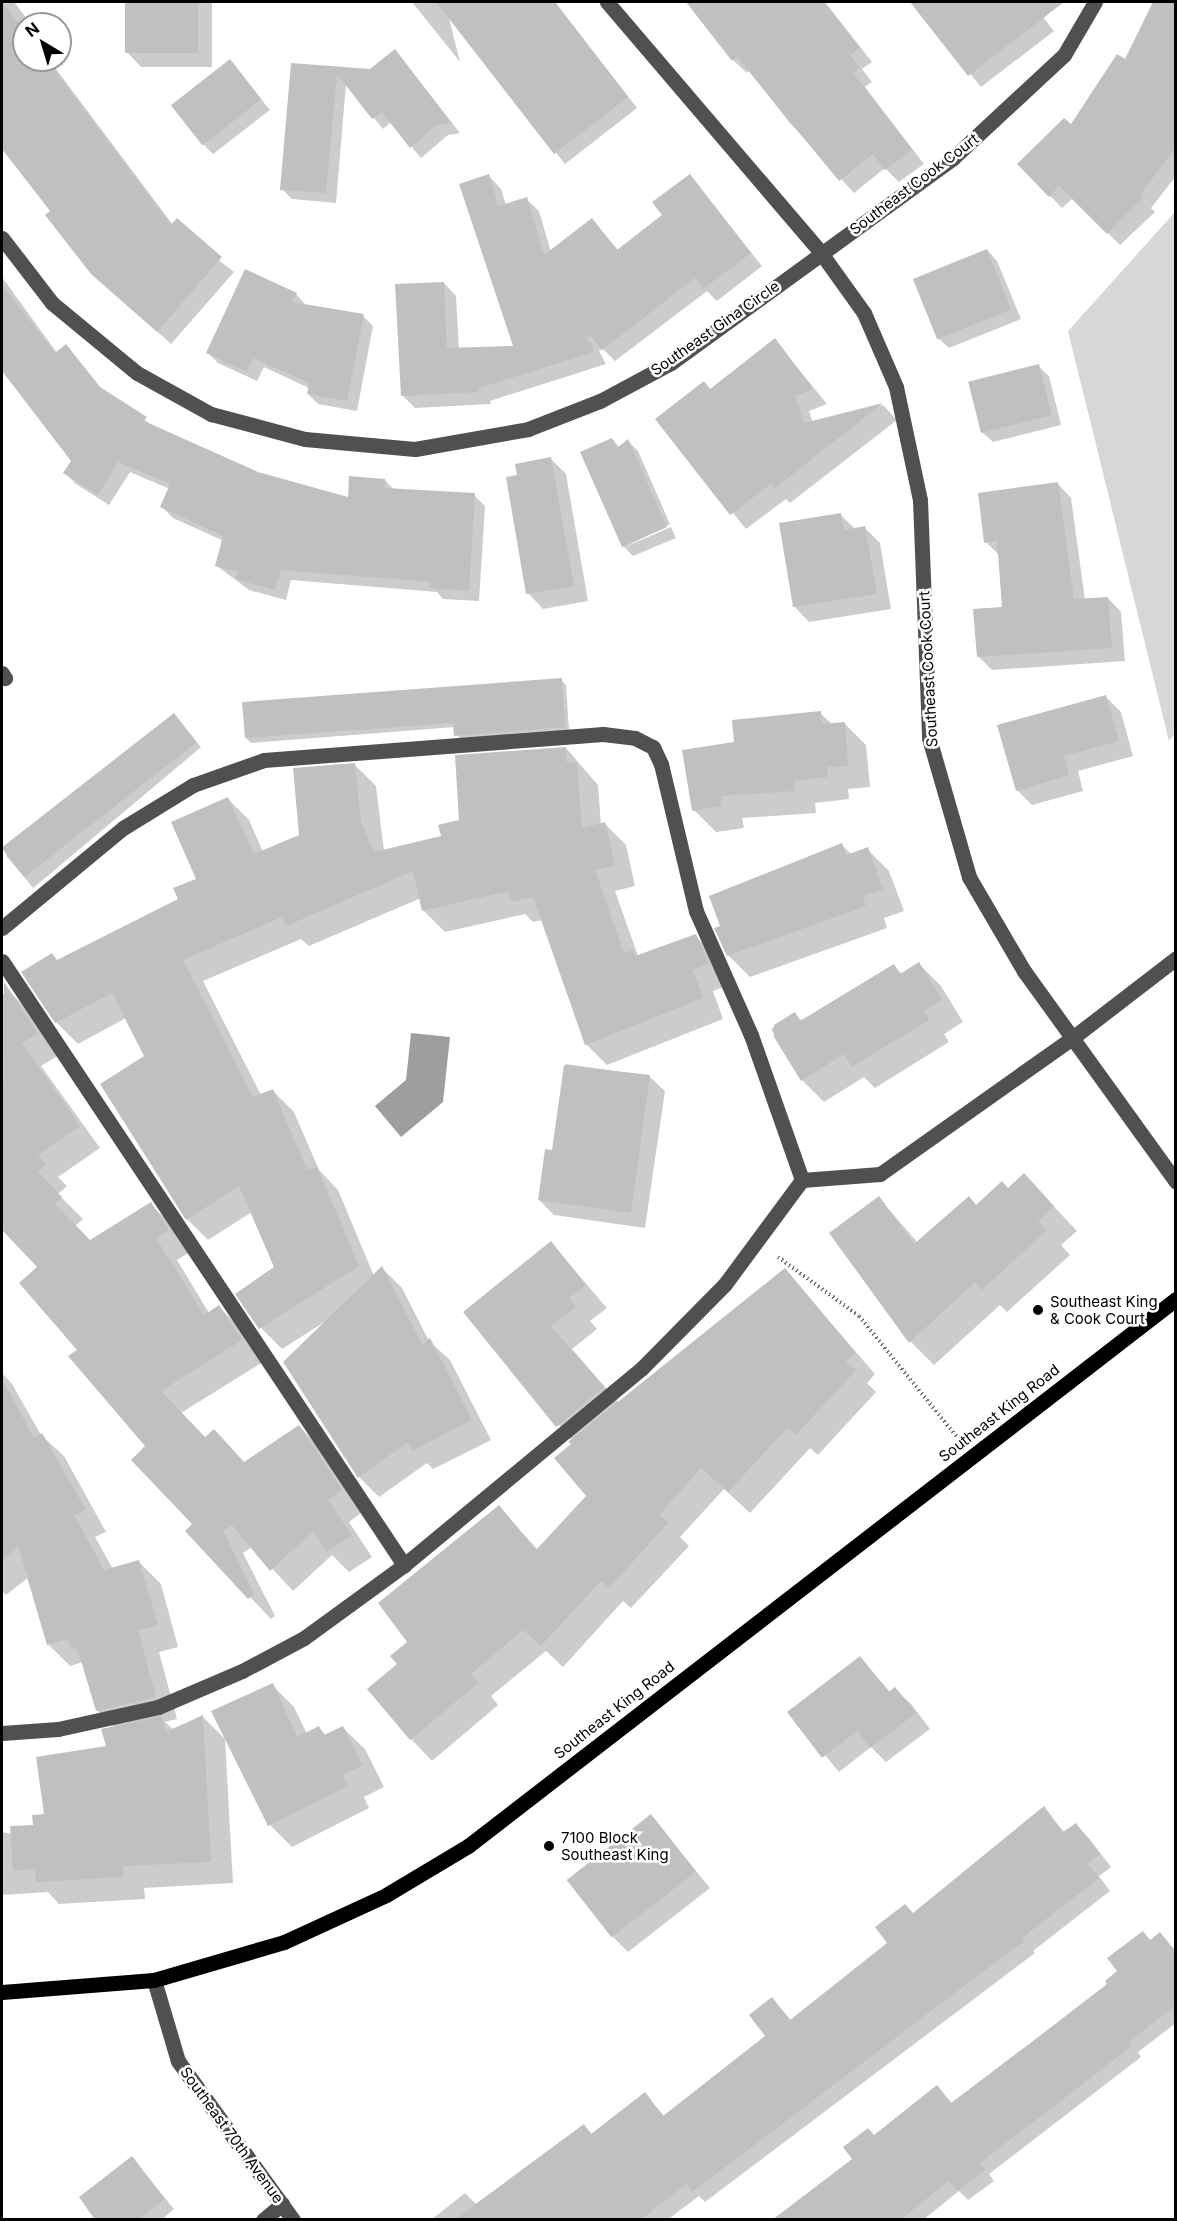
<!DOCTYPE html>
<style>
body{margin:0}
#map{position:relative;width:1177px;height:2221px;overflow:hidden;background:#fff;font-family:Inter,sans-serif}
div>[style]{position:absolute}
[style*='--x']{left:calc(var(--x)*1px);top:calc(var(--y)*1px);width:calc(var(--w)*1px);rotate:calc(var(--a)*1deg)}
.green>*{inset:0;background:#d7d7d7}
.water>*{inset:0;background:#9e9e9e}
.shadow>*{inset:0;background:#0003;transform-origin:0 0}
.building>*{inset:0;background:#c0c0c0;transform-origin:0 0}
.path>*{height:4px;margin-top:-2px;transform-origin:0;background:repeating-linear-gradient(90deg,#727272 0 1.5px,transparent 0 4.5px)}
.minor>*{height:15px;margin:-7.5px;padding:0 7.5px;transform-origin:7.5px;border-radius:7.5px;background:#505050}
.major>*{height:15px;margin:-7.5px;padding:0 7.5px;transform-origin:7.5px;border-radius:7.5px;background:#000}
.dots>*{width:16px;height:16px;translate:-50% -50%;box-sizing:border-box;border:3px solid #fff;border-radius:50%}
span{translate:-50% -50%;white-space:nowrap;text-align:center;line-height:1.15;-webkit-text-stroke:5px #fff;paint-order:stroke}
.street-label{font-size:15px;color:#000}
.poi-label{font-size:15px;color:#000}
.left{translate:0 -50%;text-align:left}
.frame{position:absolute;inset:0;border:3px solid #000;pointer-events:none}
.north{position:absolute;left:12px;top:12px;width:60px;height:60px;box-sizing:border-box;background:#fff;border:2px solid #999;border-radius:50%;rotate:322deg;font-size:16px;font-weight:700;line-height:24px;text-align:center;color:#000}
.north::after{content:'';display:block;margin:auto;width:21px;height:27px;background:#000;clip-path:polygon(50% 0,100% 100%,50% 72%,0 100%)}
</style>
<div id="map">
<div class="green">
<i style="clip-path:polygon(1175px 212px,1176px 732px,1169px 741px,1068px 331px)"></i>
</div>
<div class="water">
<i style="clip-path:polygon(411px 1033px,450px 1037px,443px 1102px,401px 1137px,375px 1106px,406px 1080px)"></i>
</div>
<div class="shadow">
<i style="clip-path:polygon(2px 2px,14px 2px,31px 24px,24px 24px,24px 60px,59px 60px,64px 65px,53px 65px,173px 225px,234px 272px,171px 344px,92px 273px,52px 212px,2px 147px)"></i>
<i style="clip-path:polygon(127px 2px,212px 2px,212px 67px,141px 67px,127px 52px)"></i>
<i style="clip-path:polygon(412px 2px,555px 2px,637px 108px,565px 164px,448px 14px,460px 62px)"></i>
<i style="clip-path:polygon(688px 2px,825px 2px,872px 62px,862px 69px,872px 82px,865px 87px,924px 164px,899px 182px,885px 168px,854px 193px,789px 122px,749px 71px,747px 73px,733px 60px)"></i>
<i style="clip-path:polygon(913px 2px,1031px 2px,1054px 31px,981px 87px)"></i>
<i style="clip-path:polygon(1155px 2px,1176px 2px,1176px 176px,1151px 208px,1155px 212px,1120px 245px,1073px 198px,1062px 208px,1019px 164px,1071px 126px,1126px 61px)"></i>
<i style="clip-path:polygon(395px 51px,460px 133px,448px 135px,421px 158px,391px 122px,383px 129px,346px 84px,336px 203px,292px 199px,282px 189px,292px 64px,370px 70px)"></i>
<i style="clip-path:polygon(230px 61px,270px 110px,213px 154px,203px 144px)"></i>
<i style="clip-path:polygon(489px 176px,501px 189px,506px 205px,526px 199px,539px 211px,551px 252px,592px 220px,619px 251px,664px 216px,690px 176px,762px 266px,717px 301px,707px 291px,615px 361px,603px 349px,599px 351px,606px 364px,490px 401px,491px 404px,415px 408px,402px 395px,444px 283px,456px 296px,459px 349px,515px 347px)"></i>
<i style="clip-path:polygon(987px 250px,997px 261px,1021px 319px,949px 348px,938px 338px)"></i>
<i style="clip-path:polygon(2px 277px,57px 353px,66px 345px,104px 392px,156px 428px,257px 473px,349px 499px,385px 480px,394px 490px,474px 495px,485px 506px,479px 601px,443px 599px,437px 592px,291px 580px,286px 600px,249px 590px,217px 566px,224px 541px,173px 518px,162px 507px,170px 489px,130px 472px,109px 505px,76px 484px,65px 473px,73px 461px,2px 368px)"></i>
<i style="clip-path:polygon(296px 294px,306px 305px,363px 316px,373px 326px,357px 411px,318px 404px,308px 394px,309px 388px,264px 367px,257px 381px,218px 363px,208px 353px)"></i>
<i style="clip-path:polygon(775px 340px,827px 404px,809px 411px,813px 423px,883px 405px,897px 420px,790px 503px,786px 499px,746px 529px,657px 419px,704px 383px,711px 390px)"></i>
<i style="clip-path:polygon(1038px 366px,1049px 376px,1061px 425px,993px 442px,982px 432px)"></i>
<i style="clip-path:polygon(612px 439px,620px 448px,628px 441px,638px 451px,670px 524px,625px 547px,671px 527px,676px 538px,633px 556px,623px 546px)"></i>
<i style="clip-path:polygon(551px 459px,566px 474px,588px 601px,543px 609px,528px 593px,519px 476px)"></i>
<i style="clip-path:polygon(1058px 484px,1071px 498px,1085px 600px,1108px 598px,1121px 612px,1125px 661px,992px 670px,979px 657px,1003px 608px,1000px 556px,986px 542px)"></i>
<i style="clip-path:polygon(841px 515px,855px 529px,865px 528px,880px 543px,891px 609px,809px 622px,794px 606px)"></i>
<i style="clip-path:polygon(561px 680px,566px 685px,569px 731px,460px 740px,455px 727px,251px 743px,246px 738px)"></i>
<i style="clip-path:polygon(1106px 697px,1121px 712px,1133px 756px,1078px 771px,1083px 791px,1032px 805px,1017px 790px)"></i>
<i style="clip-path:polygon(820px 713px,832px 724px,844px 723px,866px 745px,870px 787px,848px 789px,849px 799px,815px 803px,816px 813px,742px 818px,744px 828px,716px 832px,694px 810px,736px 743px)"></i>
<i style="left:174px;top:715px;width:42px;height:219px;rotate:50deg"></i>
<i style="clip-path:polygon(566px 748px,598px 785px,601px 825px,605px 824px,626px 845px,635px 886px,615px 891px,638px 956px,695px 936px,717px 957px,729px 985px,713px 991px,723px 1019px,607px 1065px,586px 1044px,543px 920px,533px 922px,525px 914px,445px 932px,424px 911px,421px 898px,309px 946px,301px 939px,203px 981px,261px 1095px,273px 1091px,294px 1112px,319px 1170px,338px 1190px,374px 1276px,382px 1268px,402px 1288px,429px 1341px,450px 1360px,491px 1440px,433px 1469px,427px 1463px,379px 1497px,359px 1477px,323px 1323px,282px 1349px,261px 1328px,237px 1294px,276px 1267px,252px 1212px,208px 1240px,187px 1219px,146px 1056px,126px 1018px,78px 1044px,56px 1022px,52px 955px,58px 961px,180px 899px,198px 879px,228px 799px,249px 820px,263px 852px,301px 836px,354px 764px,376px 786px,384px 851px,443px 837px)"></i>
<i style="clip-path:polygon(842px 845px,852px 855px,867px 849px,889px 871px,904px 911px,884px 918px,887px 928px,750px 977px,728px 955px)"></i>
<i style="clip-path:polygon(919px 964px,941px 986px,963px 1022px,944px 1034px,949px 1042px,875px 1088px,864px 1077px,824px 1102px,802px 1080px,771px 1029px,795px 1014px,802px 1021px,893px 966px,902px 974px)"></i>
<i style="clip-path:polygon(8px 990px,30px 1012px,59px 1055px,41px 1066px,100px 1148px,58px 1177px,67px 1186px,58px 1194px,83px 1219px,75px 1226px,90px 1242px,150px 1204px,172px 1225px,190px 1252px,177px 1260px,209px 1313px,219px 1307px,240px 1328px,263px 1362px,181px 1413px,206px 1439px,245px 1463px,299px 1426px,320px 1448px,362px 1512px,349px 1522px,372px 1557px,349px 1572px,332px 1555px,293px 1591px,252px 1547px,243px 1553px,275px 1616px,271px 1619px,250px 1597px,194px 1525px,147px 1446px,79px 1350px,39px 1267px,2px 1228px,2px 996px)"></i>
<i style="clip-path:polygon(566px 1064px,649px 1076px,665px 1091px,645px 1228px,554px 1215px,539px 1200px,553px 1152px)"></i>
<i style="clip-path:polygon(1024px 1175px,1077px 1231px,1061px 1245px,1070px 1255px,1007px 1312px,1000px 1305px,934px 1365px,911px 1342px,831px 1234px,879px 1198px,918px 1243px,1009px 1190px)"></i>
<i style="clip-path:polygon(551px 1243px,607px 1308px,590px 1321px,597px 1329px,572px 1349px,619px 1403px,785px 1270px,875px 1374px,867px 1383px,876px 1392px,818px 1455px,810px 1448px,750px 1513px,724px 1489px,680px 1537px,689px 1546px,631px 1608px,623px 1601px,563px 1667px,546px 1651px,491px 1696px,498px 1705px,432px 1761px,411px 1739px,399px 1664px,409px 1642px,499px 1507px,538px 1550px,588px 1496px,572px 1441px,466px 1312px)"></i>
<i style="clip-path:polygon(2px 1373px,12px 1384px,41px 1435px,64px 1456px,106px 1532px,95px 1537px,113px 1569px,139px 1562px,161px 1584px,178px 1647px,159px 1652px,177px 1719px,165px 1722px,174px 1730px,203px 1717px,225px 1739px,233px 1883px,144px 1888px,145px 1899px,59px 1904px,48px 1892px,2px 1895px,2px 1832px,12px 1834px,34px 1826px,108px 1747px,115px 1728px,97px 1710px,83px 1662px,70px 1666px,48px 1644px,29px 1577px,6px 1595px,2px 1591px)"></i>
<i style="clip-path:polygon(860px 1658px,891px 1693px,895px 1689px,911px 1704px,930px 1729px,886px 1762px,871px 1747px,839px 1772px,789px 1712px)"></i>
<i style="clip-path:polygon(272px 1685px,294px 1707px,307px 1734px,319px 1728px,327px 1736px,343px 1728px,365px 1749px,384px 1787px,364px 1797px,369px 1808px,292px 1847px,270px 1825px,213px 1712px)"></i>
<i style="clip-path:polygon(1044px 1809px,1065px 1833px,1076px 1825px,1088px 1837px,1111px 1867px,1099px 1876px,1110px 1891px,1033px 1951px,1035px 1953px,705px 2202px,699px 2196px,667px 2220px,431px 2220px,465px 2193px,476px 2204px,584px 2126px,593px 2135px,645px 2094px,665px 2117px,767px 2037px,772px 1999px,791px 2020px,889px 1944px,914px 1914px)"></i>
<i style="clip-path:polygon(651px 1816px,710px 1888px,628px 1952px,613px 1937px)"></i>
<i style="clip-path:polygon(1160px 1934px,1176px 1951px,1176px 2023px,1138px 2052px,1141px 2057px,989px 2174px,994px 2181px,968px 2200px,959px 2191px,923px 2220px,775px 2220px,854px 2159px,874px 2136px,937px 2087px,953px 2104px,1109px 1984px)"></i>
<i style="clip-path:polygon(132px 2158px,174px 2209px,161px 2220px,97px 2220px)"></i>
</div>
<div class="building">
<i style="clip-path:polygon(2px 2px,24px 30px,24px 60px,47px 60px,171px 225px,177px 218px,222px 257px,157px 332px,91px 274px,45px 215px,50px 211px,2px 149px)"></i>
<i style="clip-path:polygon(154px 2px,198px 2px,198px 53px,125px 53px,125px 3px)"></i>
<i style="clip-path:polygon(436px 2px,555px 2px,628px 97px,554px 154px)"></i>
<i style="clip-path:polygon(686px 2px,823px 2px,860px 48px,850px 55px,860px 68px,853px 73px,912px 150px,885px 170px,873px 154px,839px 181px,737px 57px,732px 61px)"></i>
<i style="clip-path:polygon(910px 2px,1064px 2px,968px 76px)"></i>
<i style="clip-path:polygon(1153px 2px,1176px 2px,1176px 147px,1140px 195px,1143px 198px,1107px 234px,1059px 186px,1049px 197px,1017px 164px,1064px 118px,1071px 124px,1117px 54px,1125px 59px)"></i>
<i style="clip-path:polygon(395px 49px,451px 122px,437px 125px,410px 148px,382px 112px,372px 119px,337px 74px,326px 193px,280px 190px,291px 63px,370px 69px)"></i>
<i style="left:230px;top:59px;width:51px;height:75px;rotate:52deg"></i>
<i style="clip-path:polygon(489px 174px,498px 206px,527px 197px,544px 255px,592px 218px,617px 250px,662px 215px,652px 202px,690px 174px,751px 253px,703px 289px,695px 278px,602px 350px,591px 336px,585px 340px,592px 343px,594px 352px,479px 388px,479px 392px,401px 396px,395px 284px,444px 282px,447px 348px,513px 346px,459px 184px)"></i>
<i style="left:987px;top:249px;width:65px;height:80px;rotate:68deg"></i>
<i style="clip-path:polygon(245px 269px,297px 293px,292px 302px,364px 314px,347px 401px,307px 394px,309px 383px,253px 358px,247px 372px,206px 353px)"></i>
<i style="clip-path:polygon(2px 284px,55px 353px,66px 344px,100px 387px,147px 417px,144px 421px,258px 472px,348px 497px,349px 476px,385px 479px,385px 488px,475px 493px,469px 591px,430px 588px,431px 582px,281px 570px,275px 590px,236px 579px,238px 572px,215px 566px,223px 536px,160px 507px,170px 484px,118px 462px,98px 495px,63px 473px,71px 461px,2px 371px)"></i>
<i style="clip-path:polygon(775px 338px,813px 389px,795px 396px,804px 423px,883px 403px,774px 489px,773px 482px,730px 515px,655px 419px,704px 381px,710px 389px)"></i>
<i style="left:1039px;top:364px;width:53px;height:73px;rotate:76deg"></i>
<i style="clip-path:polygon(612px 438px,617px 448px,628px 439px,667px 527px,622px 547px,580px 452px)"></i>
<i style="clip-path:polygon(551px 457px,574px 586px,526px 594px,506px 477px,517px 475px,515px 464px)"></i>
<i style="clip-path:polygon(1058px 482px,1074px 599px,1108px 597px,1112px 648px,977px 657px,973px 609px,1002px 607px,997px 541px,984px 543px,978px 493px)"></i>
<i style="clip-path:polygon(841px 513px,844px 530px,865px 526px,877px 594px,793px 607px,779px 523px)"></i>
<i style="clip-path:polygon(562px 678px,565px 727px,454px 736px,453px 723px,245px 738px,242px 702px)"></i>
<i style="clip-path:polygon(1106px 695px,1119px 741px,1064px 756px,1069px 775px,1016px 791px,997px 725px)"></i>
<i style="clip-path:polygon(821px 711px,822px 724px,845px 722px,848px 766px,827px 767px,828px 777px,794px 781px,795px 791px,721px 796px,722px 806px,692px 811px,682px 750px,734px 742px,732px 720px)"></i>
<i style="left:174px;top:713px;width:37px;height:219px;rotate:52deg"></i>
<i style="clip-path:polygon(566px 747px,567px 763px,577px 762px,582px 828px,605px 822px,615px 865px,595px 870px,624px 953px,633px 950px,635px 956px,696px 934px,709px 963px,693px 970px,703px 998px,585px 1045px,533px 897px,511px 902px,509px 891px,422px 911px,413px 871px,286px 926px,282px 917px,183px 960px,253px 1097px,273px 1089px,307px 1170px,317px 1167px,359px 1266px,259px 1329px,235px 1294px,274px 1267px,239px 1186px,186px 1220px,100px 1084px,144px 1056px,112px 993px,55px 1023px,21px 972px,52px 953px,57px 960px,178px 899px,173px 888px,196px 879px,171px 822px,228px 797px,254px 854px,299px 835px,293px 768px,355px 763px,361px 822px,374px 852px,441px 836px,438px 825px,459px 820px,455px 755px)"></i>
<i style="clip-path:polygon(842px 843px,846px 855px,868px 847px,883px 889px,863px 896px,866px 906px,727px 956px,714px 928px,720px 926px,709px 896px)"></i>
<i style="clip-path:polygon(919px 962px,942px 1000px,924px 1011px,929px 1020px,852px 1067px,844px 1054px,801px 1081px,774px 1037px,774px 1025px,795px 1012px,800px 1021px,894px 964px,900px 974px)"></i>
<i style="clip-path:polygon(4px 982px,38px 1033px,22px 1043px,80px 1126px,38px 1155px,46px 1164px,38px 1172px,62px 1197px,55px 1204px,90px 1240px,151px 1202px,169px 1230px,156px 1238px,204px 1315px,219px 1305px,242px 1340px,161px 1391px,205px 1437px,214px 1429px,244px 1462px,299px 1425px,342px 1490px,328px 1500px,352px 1535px,327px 1552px,313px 1531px,270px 1571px,232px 1525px,223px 1531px,254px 1594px,248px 1599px,185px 1531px,192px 1524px,131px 1460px,145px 1446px,68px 1356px,77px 1350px,19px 1283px,37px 1267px,2px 1230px)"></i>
<i style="clip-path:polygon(564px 1065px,650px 1075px,631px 1213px,538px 1200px,545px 1149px,552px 1150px)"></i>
<i style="clip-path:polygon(1024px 1173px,1054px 1206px,1038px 1221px,1047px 1230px,982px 1290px,975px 1282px,909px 1343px,829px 1233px,879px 1196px,914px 1244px,969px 1196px,976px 1205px,1002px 1181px,1008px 1188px)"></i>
<i style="clip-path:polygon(551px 1241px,586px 1285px,569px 1298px,576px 1307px,551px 1326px,604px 1387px,556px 1427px,463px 1312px)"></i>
<i style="clip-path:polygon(382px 1266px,422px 1345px,430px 1338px,472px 1420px,412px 1451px,408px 1442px,358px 1478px,283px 1362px)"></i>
<i style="clip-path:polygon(785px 1268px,855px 1352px,846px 1362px,856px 1370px,796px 1435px,788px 1427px,728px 1492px,701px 1468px,659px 1515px,668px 1523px,609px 1588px,601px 1581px,541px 1646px,523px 1630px,471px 1674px,478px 1683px,410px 1740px,367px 1689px,397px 1664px,390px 1656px,407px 1642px,378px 1603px,499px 1505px,536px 1550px,586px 1496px,554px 1458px,571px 1444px,568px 1442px)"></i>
<i style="clip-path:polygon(2px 1379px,34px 1438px,42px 1433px,86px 1510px,74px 1515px,104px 1570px,139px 1560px,158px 1625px,138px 1630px,156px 1697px,96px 1711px,77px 1647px,71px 1649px,68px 1639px,47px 1645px,18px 1546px,2px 1560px)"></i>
<i style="clip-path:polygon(860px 1656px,889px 1692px,895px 1687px,916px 1713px,870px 1748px,857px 1731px,822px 1758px,787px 1712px)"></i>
<i style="clip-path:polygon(273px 1683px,297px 1737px,319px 1726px,324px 1735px,343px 1726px,363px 1765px,343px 1775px,348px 1786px,268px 1826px,211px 1711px)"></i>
<i style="clip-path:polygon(203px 1715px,211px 1862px,123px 1866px,123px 1877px,36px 1882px,35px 1869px,13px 1871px,10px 1826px,33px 1825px,32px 1815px,44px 1814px,36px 1757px,106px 1746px,101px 1729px,162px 1716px,166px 1732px)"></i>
<i style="clip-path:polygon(1044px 1806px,1063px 1832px,1076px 1823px,1100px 1854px,1088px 1864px,1099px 1878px,1022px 1938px,1024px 1941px,692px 2192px,687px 2184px,640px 2220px,454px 2220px,584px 2124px,591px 2134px,645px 2092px,663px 2116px,765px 2036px,749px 2015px,772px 1997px,790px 2020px,887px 1943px,875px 1927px,905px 1904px,913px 1913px)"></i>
<i style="left:651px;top:1814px;width:73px;height:107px;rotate:52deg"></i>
<i style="clip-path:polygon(1143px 1931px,1150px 1940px,1160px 1932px,1176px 1952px,1176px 2005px,1129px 2042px,1132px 2046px,980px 2163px,985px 2170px,957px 2191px,949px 2181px,900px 2220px,772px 2220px,852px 2159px,843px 2147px,868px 2128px,874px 2135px,937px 2085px,951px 2103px,1037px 2038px,1107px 1984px,1105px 1981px,1117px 1971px,1107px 1958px)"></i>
<i style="clip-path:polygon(132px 2156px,165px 2199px,138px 2220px,95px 2220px,79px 2197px)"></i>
</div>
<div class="path">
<i style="--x:778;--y:1257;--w:100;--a:36.1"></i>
<i style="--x:859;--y:1316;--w:156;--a:51"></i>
</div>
<div class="minor">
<i style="--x:607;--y:2;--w:330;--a:49.5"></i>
<i style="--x:821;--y:253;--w:74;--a:54.4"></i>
<i style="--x:864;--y:313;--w:81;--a:66.6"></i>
<i style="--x:896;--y:387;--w:116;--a:78"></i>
<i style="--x:920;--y:500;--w:238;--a:87.8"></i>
<i style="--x:929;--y:738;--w:145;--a:73.9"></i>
<i style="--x:969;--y:877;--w:109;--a:59.7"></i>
<i style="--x:1024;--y:971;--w:260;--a:54.2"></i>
<i style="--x:2;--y:238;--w:82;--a:52.4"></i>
<i style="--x:52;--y:303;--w:110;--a:39.5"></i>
<i style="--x:137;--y:373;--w:85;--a:29"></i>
<i style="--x:211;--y:414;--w:97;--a:14.9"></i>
<i style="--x:305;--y:439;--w:110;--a:5.2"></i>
<i style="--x:415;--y:449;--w:115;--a:-10"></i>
<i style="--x:528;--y:429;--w:77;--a:-21.3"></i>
<i style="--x:600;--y:401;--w:81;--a:-28.2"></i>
<i style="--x:671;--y:363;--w:349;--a:-36"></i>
<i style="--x:953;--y:158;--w:151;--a:-42.9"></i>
<i style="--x:1064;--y:55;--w:61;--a:-59.7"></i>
<i style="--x:2;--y:673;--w:6;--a:59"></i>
<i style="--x:2;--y:928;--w:157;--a:-39.6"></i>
<i style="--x:123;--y:828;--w:82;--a:-31.6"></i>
<i style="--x:193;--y:785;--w:75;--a:-19.4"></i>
<i style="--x:264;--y:760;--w:340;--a:-4.4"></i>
<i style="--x:603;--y:734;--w:32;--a:7"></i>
<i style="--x:635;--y:738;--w:20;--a:27"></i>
<i style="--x:653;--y:747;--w:19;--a:65"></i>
<i style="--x:661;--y:764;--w:151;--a:76.6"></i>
<i style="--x:696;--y:911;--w:136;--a:66.1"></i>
<i style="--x:751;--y:1035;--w:154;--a:70.6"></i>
<i style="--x:2;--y:961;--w:726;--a:56.35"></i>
<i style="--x:2;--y:1733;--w:56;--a:-4.1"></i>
<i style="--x:58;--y:1729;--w:102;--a:-12.4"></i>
<i style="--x:158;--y:1707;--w:91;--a:-23.2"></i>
<i style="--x:242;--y:1671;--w:70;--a:-28"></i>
<i style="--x:304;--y:1638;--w:124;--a:-36.1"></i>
<i style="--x:404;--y:1565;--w:309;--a:-39.6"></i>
<i style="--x:642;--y:1368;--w:118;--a:-45.3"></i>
<i style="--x:725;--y:1284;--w:129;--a:-53.5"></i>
<i style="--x:802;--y:1180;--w:78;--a:-4.4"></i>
<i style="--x:880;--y:1174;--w:234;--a:-35.3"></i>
<i style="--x:1071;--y:1039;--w:133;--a:-37.6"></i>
<i style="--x:154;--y:1980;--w:84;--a:73.5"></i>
<i style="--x:178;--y:2061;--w:196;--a:54.1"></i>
<i style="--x:263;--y:2220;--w:25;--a:-40"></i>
</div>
<div class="major">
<i style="--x:2;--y:1992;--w:152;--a:-4.5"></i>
<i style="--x:154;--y:1980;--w:135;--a:-16.3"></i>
<i style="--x:284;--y:1942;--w:112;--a:-24.7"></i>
<i style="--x:386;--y:1895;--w:96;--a:-30.9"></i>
<i style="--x:468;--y:1846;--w:895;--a:-37.69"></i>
</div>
<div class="dots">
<i style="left:1038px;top:1310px;background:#000"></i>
<i style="left:549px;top:1846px;background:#000"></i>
</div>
<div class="street-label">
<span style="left:914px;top:184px;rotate:-37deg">Southeast Cook Court</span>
<span style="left:715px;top:328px;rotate:-35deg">Southeast Gina Circle</span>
<span style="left:928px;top:669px;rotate:-93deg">Southeast Cook Court</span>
<span style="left:999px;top:1413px;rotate:-38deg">Southeast King Road</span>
<span style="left:614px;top:1710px;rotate:-38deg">Southeast King Road</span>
<span style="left:232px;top:2135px;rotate:54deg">Southeast 70th Avenue</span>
</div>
<div class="poi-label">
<span class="left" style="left:1050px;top:1310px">Southeast King<br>&amp; Cook Court</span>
<span class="left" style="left:561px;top:1846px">7100 Block<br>Southeast King</span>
</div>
<div class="frame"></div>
<div class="north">N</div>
</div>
